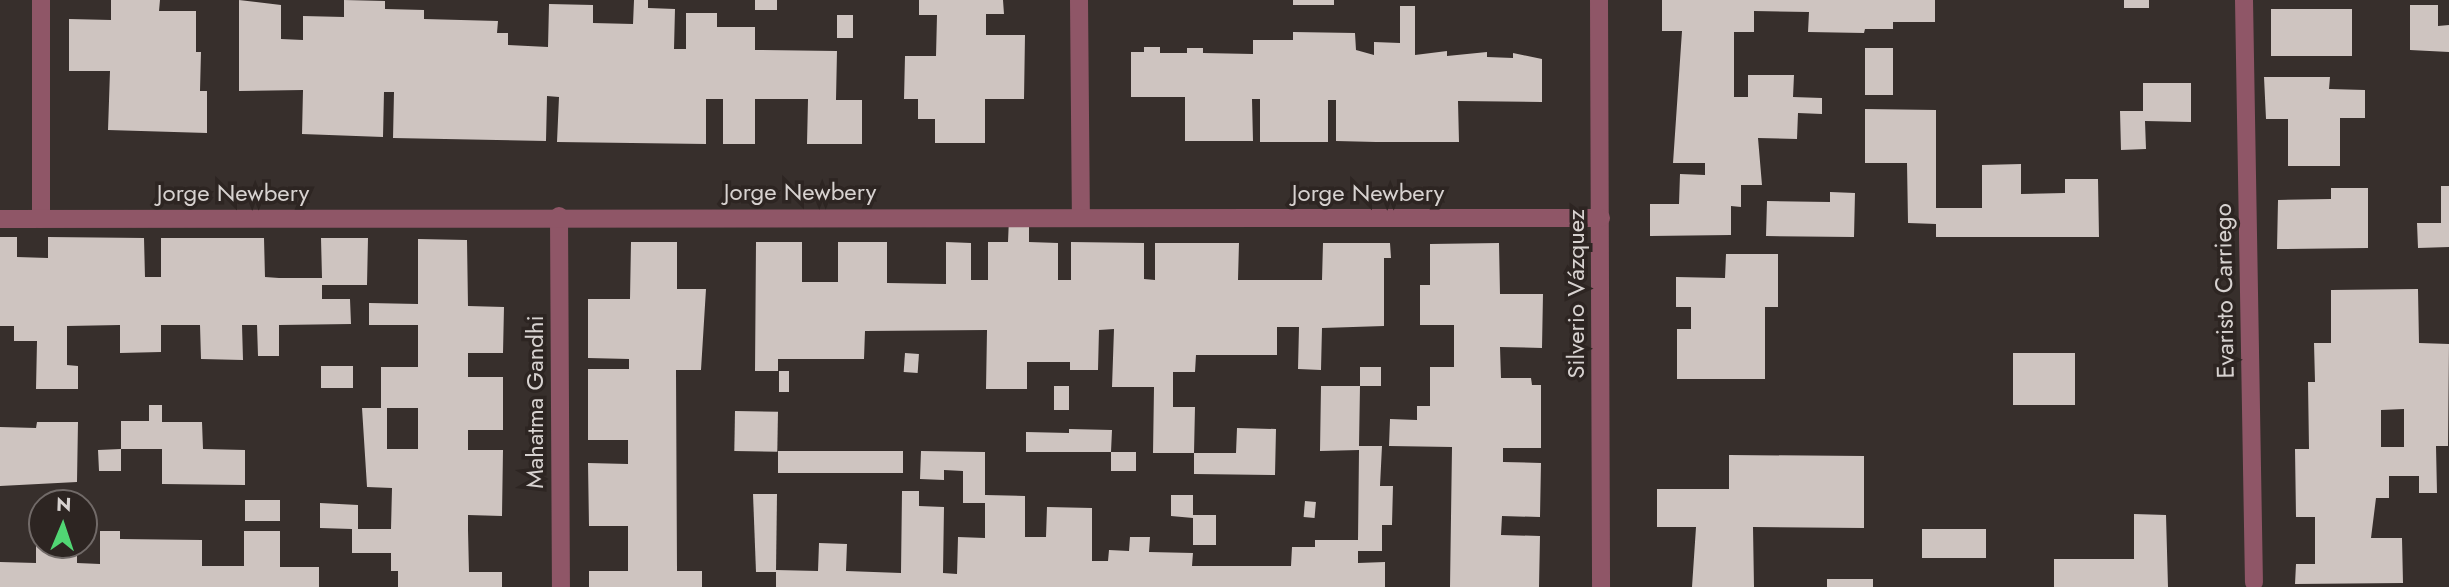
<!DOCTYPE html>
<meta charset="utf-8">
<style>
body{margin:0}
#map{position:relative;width:2449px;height:587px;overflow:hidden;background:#372f2c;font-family:Jost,sans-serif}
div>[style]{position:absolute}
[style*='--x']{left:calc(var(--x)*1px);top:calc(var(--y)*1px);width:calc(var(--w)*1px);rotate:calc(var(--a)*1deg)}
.building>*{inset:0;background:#cec4c0;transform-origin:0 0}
.minor>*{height:18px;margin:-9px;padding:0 9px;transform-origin:9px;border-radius:9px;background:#8f5667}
span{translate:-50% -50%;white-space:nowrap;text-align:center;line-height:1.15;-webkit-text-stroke:7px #2d2522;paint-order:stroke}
.street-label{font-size:24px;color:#d7d2d0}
.north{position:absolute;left:28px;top:489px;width:70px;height:70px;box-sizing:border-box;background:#2d2522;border:2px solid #716a68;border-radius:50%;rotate:2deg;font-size:19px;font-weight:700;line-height:28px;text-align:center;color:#d7d2d0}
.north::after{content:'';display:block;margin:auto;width:24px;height:32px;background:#51d674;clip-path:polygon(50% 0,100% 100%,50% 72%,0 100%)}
</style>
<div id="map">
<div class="building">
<i style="clip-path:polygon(111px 0,160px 0,159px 11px,196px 11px,196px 52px,201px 52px,200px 91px,207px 91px,207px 133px,108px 130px,110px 71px,69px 71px,69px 19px,111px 20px)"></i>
<i style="clip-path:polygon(239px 0,281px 5px,281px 39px,303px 40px,303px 16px,344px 17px,344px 0,385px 1px,385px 9px,424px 10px,424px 19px,498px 21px,497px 33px,508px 33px,508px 45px,548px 47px,549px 4px,593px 5px,593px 23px,633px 24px,634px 0,648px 0,648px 8px,675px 9px,674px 49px,686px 49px,686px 13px,717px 13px,717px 27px,755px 27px,755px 50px,837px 51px,836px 100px,862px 100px,862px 144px,807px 144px,808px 99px,755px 99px,755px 144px,723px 144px,723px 99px,706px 99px,706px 144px,557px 142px,559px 97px,547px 96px,546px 141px,393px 138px,394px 92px,384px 92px,383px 137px,302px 134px,303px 90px,239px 91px)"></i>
<i style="left:755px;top:0;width:22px;height:10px"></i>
<i style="clip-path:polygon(919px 0,1003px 0,1004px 14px,986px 14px,986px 35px,1025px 35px,1024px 99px,985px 99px,985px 143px,935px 143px,935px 119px,918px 119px,918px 99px,904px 99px,905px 56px,936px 56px,937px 15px,919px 15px)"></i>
<i style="left:1293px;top:0;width:41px;height:5px"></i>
<i style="clip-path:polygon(1662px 0,1935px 0,1935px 22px,1893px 22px,1893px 29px,1865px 29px,1864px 33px,1808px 32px,1809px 12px,1754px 11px,1754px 32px,1734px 32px,1734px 97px,1748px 97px,1748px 75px,1794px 75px,1793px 97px,1822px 98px,1822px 114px,1798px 113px,1797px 139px,1758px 138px,1762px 185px,1741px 185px,1741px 207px,1731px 206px,1731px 235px,1650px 236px,1650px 204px,1679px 204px,1680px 174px,1705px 175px,1705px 163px,1673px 163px,1682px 31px,1662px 31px)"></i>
<i style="left:2124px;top:0;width:25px;height:8px"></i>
<i style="clip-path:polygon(2410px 5px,2438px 5px,2438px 26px,2449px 25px,2449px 52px,2410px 50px)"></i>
<i style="clip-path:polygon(1400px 6px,1415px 6px,1415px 55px,1447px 51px,1447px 56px,1487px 52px,1487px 57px,1513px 58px,1513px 53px,1542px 59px,1542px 102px,1458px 101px,1459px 142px,1376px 142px,1336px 141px,1336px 100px,1328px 100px,1328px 142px,1260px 142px,1260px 99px,1252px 99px,1253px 141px,1185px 141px,1185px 97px,1131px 97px,1131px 52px,1144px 52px,1144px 47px,1160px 47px,1160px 53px,1187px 53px,1187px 48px,1203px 48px,1203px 53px,1253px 54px,1253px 40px,1293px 40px,1293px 32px,1355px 33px,1356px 50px,1374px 55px,1374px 42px,1400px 43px)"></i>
<i style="left:2352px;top:9px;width:47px;height:81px;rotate:90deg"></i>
<i style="left:837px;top:15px;width:16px;height:23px"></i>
<i style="left:1865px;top:48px;width:28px;height:47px"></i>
<i style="clip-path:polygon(2264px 77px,2330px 77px,2329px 89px,2365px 90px,2365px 118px,2340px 118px,2340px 166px,2288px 166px,2288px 119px,2266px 119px)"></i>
<i style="clip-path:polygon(2143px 83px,2191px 83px,2191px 122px,2145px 121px,2146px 149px,2121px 150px,2120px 111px,2143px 111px)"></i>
<i style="clip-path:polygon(1865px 109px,1936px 110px,1936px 208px,1982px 208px,1982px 165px,2021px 164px,2021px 194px,2065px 193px,2065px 179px,2098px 179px,2099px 237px,1936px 237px,1936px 224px,1908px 223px,1907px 163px,1865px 163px)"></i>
<i style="clip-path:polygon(2441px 186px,2449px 186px,2449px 247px,2418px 248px,2417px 223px,2441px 223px)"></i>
<i style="clip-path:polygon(2331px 188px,2368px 188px,2368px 248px,2277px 249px,2278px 200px,2331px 199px)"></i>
<i style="clip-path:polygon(1830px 192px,1855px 193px,1854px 237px,1766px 236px,1767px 201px,1830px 202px)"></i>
<i style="clip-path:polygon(1009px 218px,1029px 218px,1029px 242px,1058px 243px,1058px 280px,1071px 280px,1071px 242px,1144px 243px,1144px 279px,1155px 280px,1155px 243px,1239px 243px,1238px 280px,1322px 280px,1323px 243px,1390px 243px,1391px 258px,1384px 258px,1384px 326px,1322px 328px,1321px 370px,1298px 369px,1299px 327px,1277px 327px,1277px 355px,1196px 355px,1195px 372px,1173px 372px,1173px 407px,1195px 407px,1194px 453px,1153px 453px,1154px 387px,1112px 387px,1114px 329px,1099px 330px,1098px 370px,1070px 370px,1070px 362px,1027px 362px,1027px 389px,986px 389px,987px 330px,865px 331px,864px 359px,778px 359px,778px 371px,755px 371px,756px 242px,802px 242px,802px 282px,838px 282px,838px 242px,887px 242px,887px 283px,946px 284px,946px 242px,971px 243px,971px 280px,988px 280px,988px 242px,1008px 242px)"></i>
<i style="clip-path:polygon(0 237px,17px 237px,17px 257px,48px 258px,48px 237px,144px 238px,145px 277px,161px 277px,161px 238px,264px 238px,265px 277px,279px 278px,322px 278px,321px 238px,368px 238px,367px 285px,322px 285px,322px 299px,350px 299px,351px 324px,279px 325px,279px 356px,258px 356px,257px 325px,242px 325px,243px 360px,201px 359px,200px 325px,161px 325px,161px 352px,120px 353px,120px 325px,67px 326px,67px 365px,78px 366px,78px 389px,36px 389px,37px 341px,14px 341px,14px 326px,0 326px)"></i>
<i style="clip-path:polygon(evenodd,418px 239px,467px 240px,468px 306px,504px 307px,503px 353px,468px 353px,468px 377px,503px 377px,503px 430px,468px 430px,468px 450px,503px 450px,502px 516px,468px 515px,468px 530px,469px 572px,502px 572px,502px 587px,398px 587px,398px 571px,391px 571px,391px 553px,352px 553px,352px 529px,320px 528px,320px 503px,358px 505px,358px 529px,391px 529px,392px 488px,367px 487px,362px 408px,381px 408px,381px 367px,418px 367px,418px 325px,369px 325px,369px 303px,418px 304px,418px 239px,387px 408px,418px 408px,418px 449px,387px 449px,387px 408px)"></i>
<i style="clip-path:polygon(631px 242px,677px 242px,677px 289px,706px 289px,701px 370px,676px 370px,677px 571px,702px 571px,702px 587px,589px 587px,589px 571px,628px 571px,628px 526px,589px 526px,588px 463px,628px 464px,628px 440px,588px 440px,588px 369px,629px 369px,629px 359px,588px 358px,588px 299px,630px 299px)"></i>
<i style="clip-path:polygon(1499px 243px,1500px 294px,1543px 294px,1542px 348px,1500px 347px,1501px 378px,1531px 378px,1532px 385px,1541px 385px,1541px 448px,1503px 448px,1503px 462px,1541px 463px,1540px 517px,1502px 516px,1501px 535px,1540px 536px,1539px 587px,1450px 587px,1452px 447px,1389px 446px,1390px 419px,1417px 420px,1417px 406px,1430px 406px,1430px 367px,1454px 367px,1454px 325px,1420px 325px,1420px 285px,1430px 285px,1430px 244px)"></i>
<i style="clip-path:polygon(1726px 254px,1778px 254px,1778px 307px,1765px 307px,1765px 379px,1677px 379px,1677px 329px,1691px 329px,1691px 307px,1676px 307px,1676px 277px,1725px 278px)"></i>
<i style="clip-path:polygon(evenodd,2418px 289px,2419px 343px,2449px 344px,2448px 446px,2436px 446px,2437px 493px,2419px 493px,2419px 476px,2389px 476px,2389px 498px,2376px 498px,2371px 538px,2402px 538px,2403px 583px,2295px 584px,2296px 564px,2315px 564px,2315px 517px,2296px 517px,2295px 449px,2309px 449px,2308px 382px,2315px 382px,2314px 343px,2331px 343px,2331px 290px,2418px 289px,2404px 409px,2404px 447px,2381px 447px,2381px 410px,2404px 409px)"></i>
<i style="left:905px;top:353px;width:14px;height:19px;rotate:4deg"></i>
<i style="left:2013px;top:353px;width:62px;height:52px"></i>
<i style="left:321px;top:366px;width:32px;height:22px"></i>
<i style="left:1360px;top:367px;width:21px;height:19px"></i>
<i style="left:779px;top:371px;width:10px;height:21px"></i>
<i style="left:1054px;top:386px;width:15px;height:24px"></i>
<i style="clip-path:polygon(1321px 386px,1360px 386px,1359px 446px,1382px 446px,1380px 486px,1393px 486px,1392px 525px,1382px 525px,1382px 551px,1358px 551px,1358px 563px,1385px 562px,1385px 587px,776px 587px,776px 570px,818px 571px,819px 543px,847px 544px,846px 571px,901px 573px,902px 491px,919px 491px,919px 506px,944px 507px,943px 573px,957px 574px,958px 537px,985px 538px,985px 503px,963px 503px,963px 471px,944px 470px,944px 480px,920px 479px,921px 451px,985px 452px,985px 495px,1025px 496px,1025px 537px,1046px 537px,1047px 507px,1092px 508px,1092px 561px,1108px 561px,1109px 550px,1129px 551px,1130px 537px,1150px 537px,1149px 552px,1193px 553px,1192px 566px,1291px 566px,1292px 547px,1315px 547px,1315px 540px,1358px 540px,1359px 450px,1320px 451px)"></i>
<i style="clip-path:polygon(149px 405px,162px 405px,162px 422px,202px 422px,203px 449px,245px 450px,245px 485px,162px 484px,162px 449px,121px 449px,121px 471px,99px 471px,98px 450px,121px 449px,121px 421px,149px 421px)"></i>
<i style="left:735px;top:411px;width:43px;height:40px;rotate:1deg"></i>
<i style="clip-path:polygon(37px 422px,78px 422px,77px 482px,0 486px,0 427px,36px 428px)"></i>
<i style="clip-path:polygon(1237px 428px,1276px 429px,1275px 475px,1194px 474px,1194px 453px,1236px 453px)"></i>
<i style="clip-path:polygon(1069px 429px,1112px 430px,1111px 452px,1026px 452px,1026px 432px,1069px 433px)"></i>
<i style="left:778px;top:451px;width:125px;height:22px"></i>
<i style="left:1111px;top:452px;width:25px;height:19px"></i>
<i style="clip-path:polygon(1729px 455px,1864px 456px,1864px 528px,1753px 527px,1754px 587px,1692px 587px,1696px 527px,1657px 527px,1657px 489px,1729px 489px)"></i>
<i style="clip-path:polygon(753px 494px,777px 494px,776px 572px,756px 572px)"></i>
<i style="clip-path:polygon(1171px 495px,1193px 495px,1193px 515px,1216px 515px,1216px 545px,1193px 545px,1193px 518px,1171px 516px)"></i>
<i style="left:245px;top:500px;width:35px;height:21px"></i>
<i style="left:1305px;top:501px;width:11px;height:16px;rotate:5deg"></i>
<i style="clip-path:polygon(2134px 514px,2166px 515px,2168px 587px,2054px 587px,2054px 559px,2134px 559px)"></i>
<i style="left:1922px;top:529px;width:64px;height:29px"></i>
<i style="clip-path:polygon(100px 531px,120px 531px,120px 539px,202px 540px,202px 566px,244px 566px,244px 531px,280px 531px,280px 567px,319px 567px,319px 587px,0 587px,0 562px,36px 563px,36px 534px,42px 534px,42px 545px,77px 545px,77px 563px,100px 564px)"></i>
<i style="left:1827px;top:579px;width:46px;height:8px"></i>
</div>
<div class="minor">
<i style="--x:41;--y:0;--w:219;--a:90"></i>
<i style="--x:1079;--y:0;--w:217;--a:89.5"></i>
<i style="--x:1599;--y:0;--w:587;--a:89.8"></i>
<i style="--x:2244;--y:0;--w:582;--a:89.02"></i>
<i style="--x:559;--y:216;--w:371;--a:89.7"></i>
<i style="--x:0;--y:219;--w:1601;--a:-0.04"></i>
</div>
<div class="street-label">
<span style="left:800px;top:192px">Jorge Newbery</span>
<span style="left:233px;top:193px">Jorge Newbery</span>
<span style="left:1368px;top:193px">Jorge Newbery</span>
<span style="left:2224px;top:291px;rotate:-91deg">Evaristo Carriego</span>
<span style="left:1576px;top:294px;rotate:-90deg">Silverio Vázquez</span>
<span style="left:535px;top:402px;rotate:-90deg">Mahatma Gandhi</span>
</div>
<div class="north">N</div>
</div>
